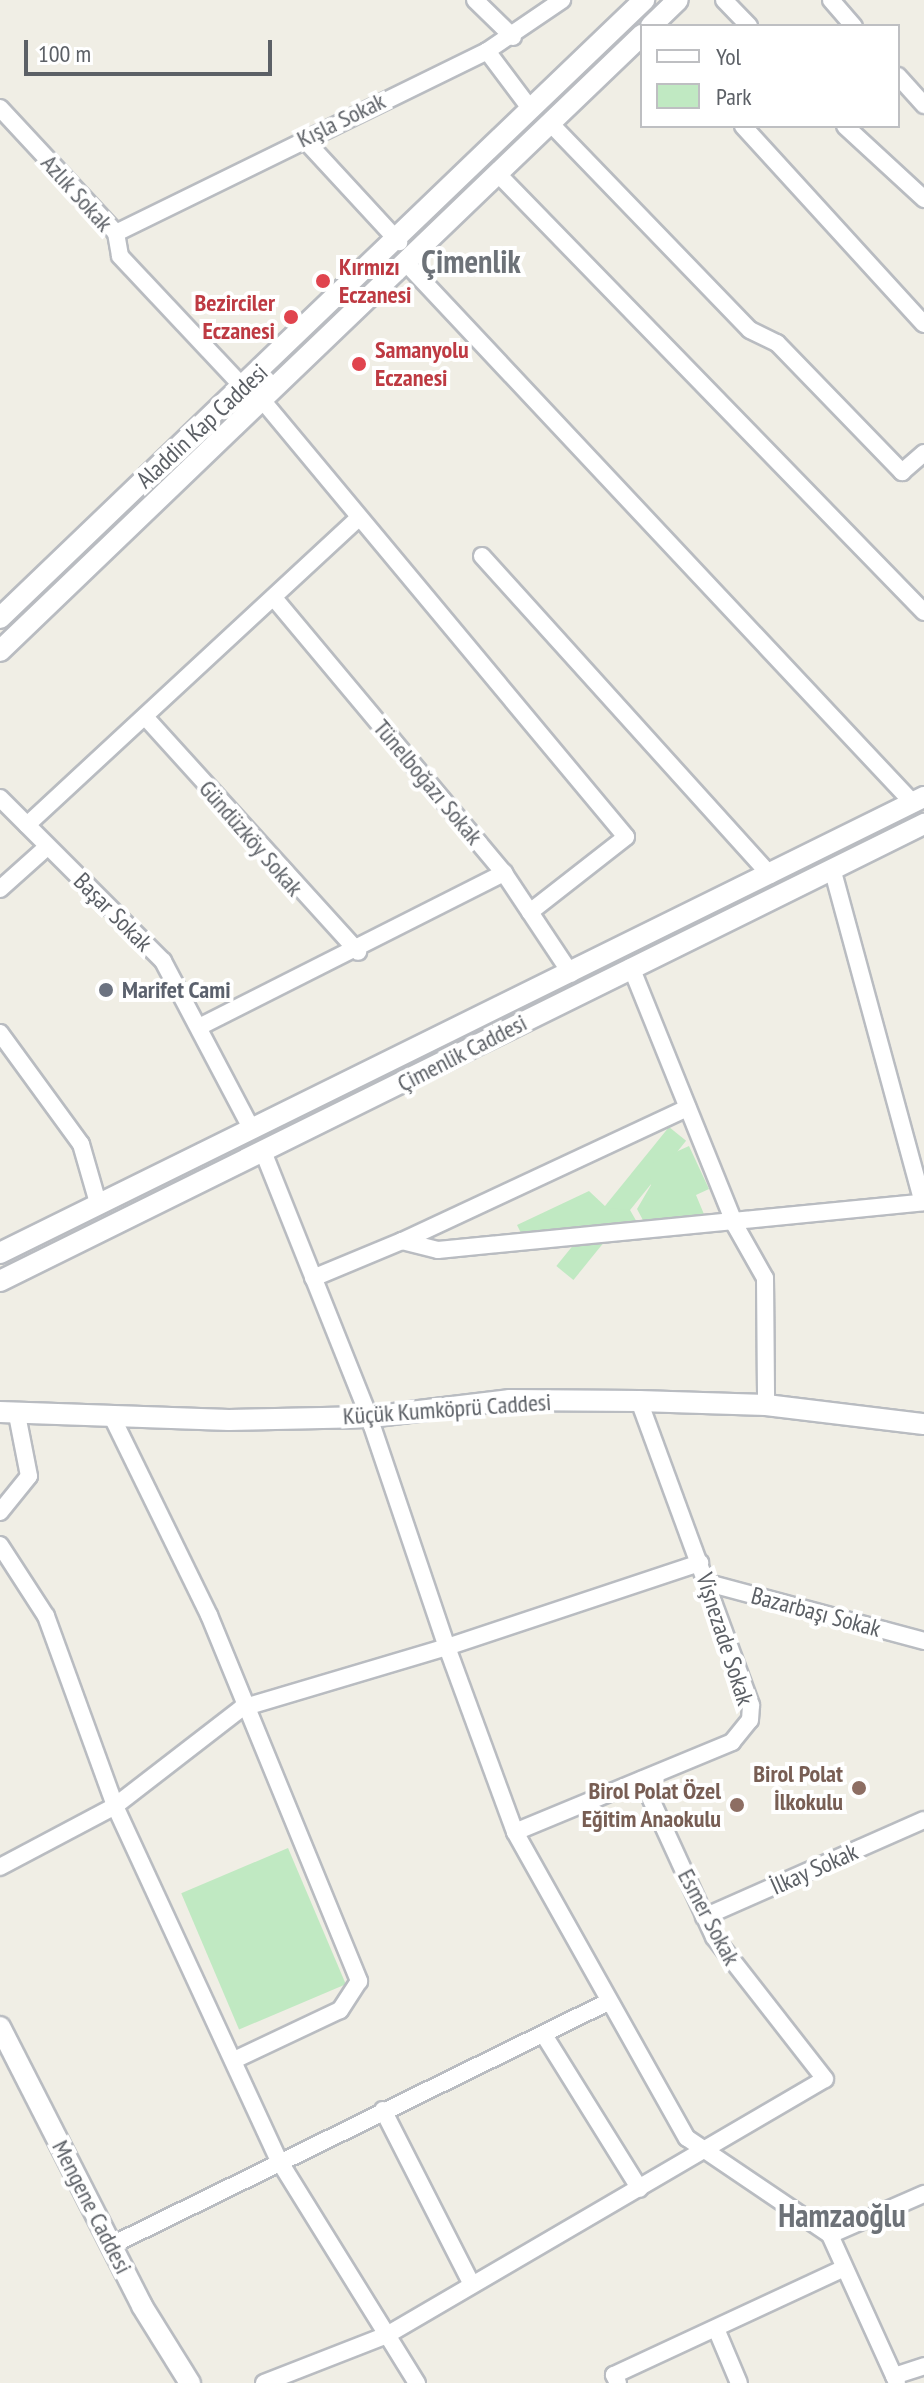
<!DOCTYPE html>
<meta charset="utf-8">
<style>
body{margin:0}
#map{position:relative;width:924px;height:2383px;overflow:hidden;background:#f0eee5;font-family:"PT Sans Narrow",sans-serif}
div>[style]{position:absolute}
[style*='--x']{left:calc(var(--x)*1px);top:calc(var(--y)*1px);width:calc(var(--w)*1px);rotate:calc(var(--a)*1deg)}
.green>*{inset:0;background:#c0e9c2;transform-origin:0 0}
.roads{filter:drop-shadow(2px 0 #b9bcc1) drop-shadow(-2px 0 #b9bcc1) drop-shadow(0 2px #b9bcc1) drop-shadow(0 -2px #b9bcc1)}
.minor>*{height:16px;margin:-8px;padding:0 8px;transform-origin:8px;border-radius:8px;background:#fff}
.tertiary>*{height:20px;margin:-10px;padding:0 10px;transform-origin:10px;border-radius:10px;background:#fff}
.dots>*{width:22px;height:22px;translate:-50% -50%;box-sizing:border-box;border:4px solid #fff;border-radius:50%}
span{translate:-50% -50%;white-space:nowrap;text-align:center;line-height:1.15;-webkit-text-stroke:8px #fff;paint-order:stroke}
.street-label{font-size:24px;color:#5c6066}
.health-label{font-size:24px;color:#be3a42;font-weight:700}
.left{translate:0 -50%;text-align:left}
.right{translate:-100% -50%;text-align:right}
.worship-label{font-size:24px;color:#5b616d;font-weight:700}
.education-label{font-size:24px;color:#785e54;font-weight:700}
.district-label{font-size:32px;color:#6d7278;font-weight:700}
.legend{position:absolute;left:640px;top:24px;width:260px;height:104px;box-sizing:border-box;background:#fff;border:2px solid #bebfc2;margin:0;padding:10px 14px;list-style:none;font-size:24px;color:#5c6066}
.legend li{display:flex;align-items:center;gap:16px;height:40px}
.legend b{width:40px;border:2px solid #bebfc2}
.scale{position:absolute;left:24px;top:40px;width:248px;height:36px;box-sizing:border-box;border:4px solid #5c6066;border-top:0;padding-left:10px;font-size:24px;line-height:28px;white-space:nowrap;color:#5c6066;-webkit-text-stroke:6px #fff;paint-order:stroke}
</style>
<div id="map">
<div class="green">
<i style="left:669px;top:1127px;width:22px;height:179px;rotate:39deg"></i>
<i style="clip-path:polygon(689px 1146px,709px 1189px,696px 1195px,706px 1219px,645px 1224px,637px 1209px,651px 1185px,649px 1164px)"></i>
<i style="clip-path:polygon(589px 1191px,607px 1208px,630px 1210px,638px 1224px,521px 1233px,517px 1225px)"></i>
<i style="left:288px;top:1848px;width:148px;height:116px;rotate:67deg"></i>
</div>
<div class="roads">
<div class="minor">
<i style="--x:475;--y:0;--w:53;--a:44.2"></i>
<i style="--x:724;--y:0;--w:36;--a:46"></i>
<i style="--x:831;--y:0;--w:35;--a:49"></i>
<i style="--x:487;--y:51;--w:70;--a:53.1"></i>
<i style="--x:898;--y:76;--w:39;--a:48"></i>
<i style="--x:0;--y:108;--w:171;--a:47.1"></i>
<i style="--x:116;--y:233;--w:23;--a:80"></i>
<i style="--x:120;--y:256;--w:180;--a:46.8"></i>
<i style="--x:551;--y:124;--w:286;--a:46"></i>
<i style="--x:750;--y:330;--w:30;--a:26"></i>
<i style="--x:777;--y:343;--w:180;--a:45.9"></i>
<i style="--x:902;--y:472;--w:29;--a:-41"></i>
<i style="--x:743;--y:126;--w:268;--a:47.6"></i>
<i style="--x:845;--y:126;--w:108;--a:42.7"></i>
<i style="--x:303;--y:138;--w:142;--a:47.3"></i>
<i style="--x:498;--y:174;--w:611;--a:45.8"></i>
<i style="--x:116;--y:233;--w:413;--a:-26.1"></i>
<i style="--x:487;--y:51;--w:91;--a:-34.2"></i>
<i style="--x:407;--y:264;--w:739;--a:46.81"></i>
<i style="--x:263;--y:401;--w:567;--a:50.22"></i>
<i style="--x:626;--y:837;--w:122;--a:142"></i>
<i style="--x:482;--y:556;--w:430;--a:47.9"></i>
<i style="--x:274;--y:598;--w:359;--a:50.1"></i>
<i style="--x:504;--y:873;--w:121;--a:56.4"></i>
<i style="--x:148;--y:720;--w:313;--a:47.8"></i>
<i style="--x:0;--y:798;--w:231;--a:45"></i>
<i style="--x:163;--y:961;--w:187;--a:62.2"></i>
<i style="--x:27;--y:825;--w:452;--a:-42.8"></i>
<i style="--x:832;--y:868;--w:346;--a:74.8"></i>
<i style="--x:0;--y:889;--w:63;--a:-41.8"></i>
<i style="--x:631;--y:967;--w:278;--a:68"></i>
<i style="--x:735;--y:1225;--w:61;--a:60.5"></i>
<i style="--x:765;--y:1278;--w:127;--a:89.5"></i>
<i style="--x:199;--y:1027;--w:342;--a:-26.8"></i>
<i style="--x:0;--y:1033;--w:137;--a:53.9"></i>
<i style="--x:81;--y:1144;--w:61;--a:73.9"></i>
<i style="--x:264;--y:1154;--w:283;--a:68.2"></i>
<i style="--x:369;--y:1417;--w:243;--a:71.3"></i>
<i style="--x:447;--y:1647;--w:267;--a:-18.4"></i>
<i style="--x:402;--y:1241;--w:315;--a:-25"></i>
<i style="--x:313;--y:1278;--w:96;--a:-22.6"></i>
<i style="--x:402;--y:1241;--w:37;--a:14"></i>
<i style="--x:438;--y:1250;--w:488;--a:-5.6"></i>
<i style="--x:114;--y:1421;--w:216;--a:63.9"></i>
<i style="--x:209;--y:1615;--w:396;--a:67.7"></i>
<i style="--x:359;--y:1981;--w:35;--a:123"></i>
<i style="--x:340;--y:2010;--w:117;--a:154.7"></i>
<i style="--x:0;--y:1512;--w:46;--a:-51.1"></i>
<i style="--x:29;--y:1476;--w:62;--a:-101.1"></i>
<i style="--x:0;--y:1545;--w:85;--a:57.1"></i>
<i style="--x:46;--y:1616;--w:202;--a:70"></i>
<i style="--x:115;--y:1806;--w:389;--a:65.2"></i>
<i style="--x:278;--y:2159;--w:264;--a:58.2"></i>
<i style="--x:708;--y:1583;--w:224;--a:15"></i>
<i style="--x:515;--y:1832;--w:235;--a:-22.5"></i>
<i style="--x:732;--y:1742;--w:28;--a:-51"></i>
<i style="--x:750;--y:1720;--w:15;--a:-86"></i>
<i style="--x:751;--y:1705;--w:324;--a:-110.2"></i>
<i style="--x:0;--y:1867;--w:130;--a:-27.9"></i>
<i style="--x:115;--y:1806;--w:160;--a:-37.7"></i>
<i style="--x:242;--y:1708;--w:214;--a:-16.6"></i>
<i style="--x:447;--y:1647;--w:197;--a:69.8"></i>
<i style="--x:515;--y:1832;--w:351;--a:60.7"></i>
<i style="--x:687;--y:2138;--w:173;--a:34.1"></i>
<i style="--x:830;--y:2235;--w:103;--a:-23.6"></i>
<i style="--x:704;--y:1917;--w:240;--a:-23.8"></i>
<i style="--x:544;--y:2035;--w:181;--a:58.1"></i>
<i style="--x:383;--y:2110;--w:194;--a:63"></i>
<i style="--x:830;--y:2235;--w:162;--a:65.6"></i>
<i style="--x:112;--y:2245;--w:552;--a:-26.1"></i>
<i style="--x:717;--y:2331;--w:56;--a:67.1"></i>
<i style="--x:894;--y:2376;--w:32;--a:-18"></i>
<i style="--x:264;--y:2383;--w:132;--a:-21.3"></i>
<i style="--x:387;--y:2335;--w:507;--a:-30.31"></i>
<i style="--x:825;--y:2079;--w:180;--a:-128"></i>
<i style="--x:714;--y:1937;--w:173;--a:-114.6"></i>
<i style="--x:618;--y:2383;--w:9;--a:-117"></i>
<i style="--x:614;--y:2375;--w:251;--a:-24.9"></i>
</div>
<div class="tertiary">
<i style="--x:651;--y:26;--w:37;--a:-44"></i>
<i style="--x:0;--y:618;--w:893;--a:-43.82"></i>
<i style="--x:0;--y:651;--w:890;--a:-43.82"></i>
<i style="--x:0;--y:1253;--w:1030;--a:-26.27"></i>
<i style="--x:0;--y:1281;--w:1031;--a:-26.32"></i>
<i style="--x:0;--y:1412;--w:229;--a:2"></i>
<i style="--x:229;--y:1420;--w:140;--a:-1.2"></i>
<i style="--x:369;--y:1417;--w:142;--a:-6.9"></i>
<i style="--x:510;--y:1400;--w:129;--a:0.4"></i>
<i style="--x:639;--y:1401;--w:127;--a:1.8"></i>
<i style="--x:766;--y:1405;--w:159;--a:6.9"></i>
<i style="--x:0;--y:2027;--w:313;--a:63"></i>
<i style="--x:142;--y:2306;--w:91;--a:58.1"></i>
</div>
</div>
<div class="dots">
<i style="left:323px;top:281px;background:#e0444e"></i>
<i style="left:291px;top:317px;background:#e0444e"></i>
<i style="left:359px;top:364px;background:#e0444e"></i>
<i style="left:106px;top:990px;background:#6b7280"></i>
<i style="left:859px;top:1788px;background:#8d6e63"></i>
<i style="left:737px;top:1805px;background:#8d6e63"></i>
</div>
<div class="street-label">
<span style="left:341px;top:120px;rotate:-26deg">Kışla Sokak</span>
<span style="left:77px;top:193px;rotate:48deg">Azlık Sokak</span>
<span style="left:202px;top:426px;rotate:-43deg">Aladdin Kap Caddesi</span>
<span style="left:428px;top:782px;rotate:50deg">Tünelboğazı Sokak</span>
<span style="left:251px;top:838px;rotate:49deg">Gündüzköy Sokak</span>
<span style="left:113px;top:912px;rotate:45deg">Başar Sokak</span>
<span style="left:462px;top:1053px;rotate:-27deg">Çimenlik Caddesi</span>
<span style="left:447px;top:1409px;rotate:-4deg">Küçük Kumköprü Caddesi</span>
<span style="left:816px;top:1612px;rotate:15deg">Bazarbaşı Sokak</span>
<span style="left:725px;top:1639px;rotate:72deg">Vişnezade Sokak</span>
<span style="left:814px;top:1869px;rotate:-24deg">İlkay Sokak</span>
<span style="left:709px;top:1917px;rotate:62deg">Esmer Sokak</span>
<span style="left:92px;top:2207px;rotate:63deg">Mengene Caddesi</span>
</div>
<div class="health-label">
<span class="left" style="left:339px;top:281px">Kırmızı<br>Eczanesi</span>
<span class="right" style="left:275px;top:317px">Bezirciler<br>Eczanesi</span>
<span class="left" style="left:375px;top:364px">Samanyolu<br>Eczanesi</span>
</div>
<div class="worship-label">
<span class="left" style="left:122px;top:990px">Marifet Cami</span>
</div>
<div class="education-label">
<span class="right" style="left:843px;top:1788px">Birol Polat<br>İlkokulu</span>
<span class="right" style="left:721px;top:1805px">Birol Polat Özel<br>Eğitim Anaokulu</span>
</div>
<div class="district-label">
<span style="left:471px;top:261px">Çimenlik</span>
<span style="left:842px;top:2215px">Hamzaoğlu</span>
</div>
<ul class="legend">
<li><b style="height:10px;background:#fff"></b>Yol</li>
<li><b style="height:22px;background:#c0e9c2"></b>Park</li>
</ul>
<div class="scale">100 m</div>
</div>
